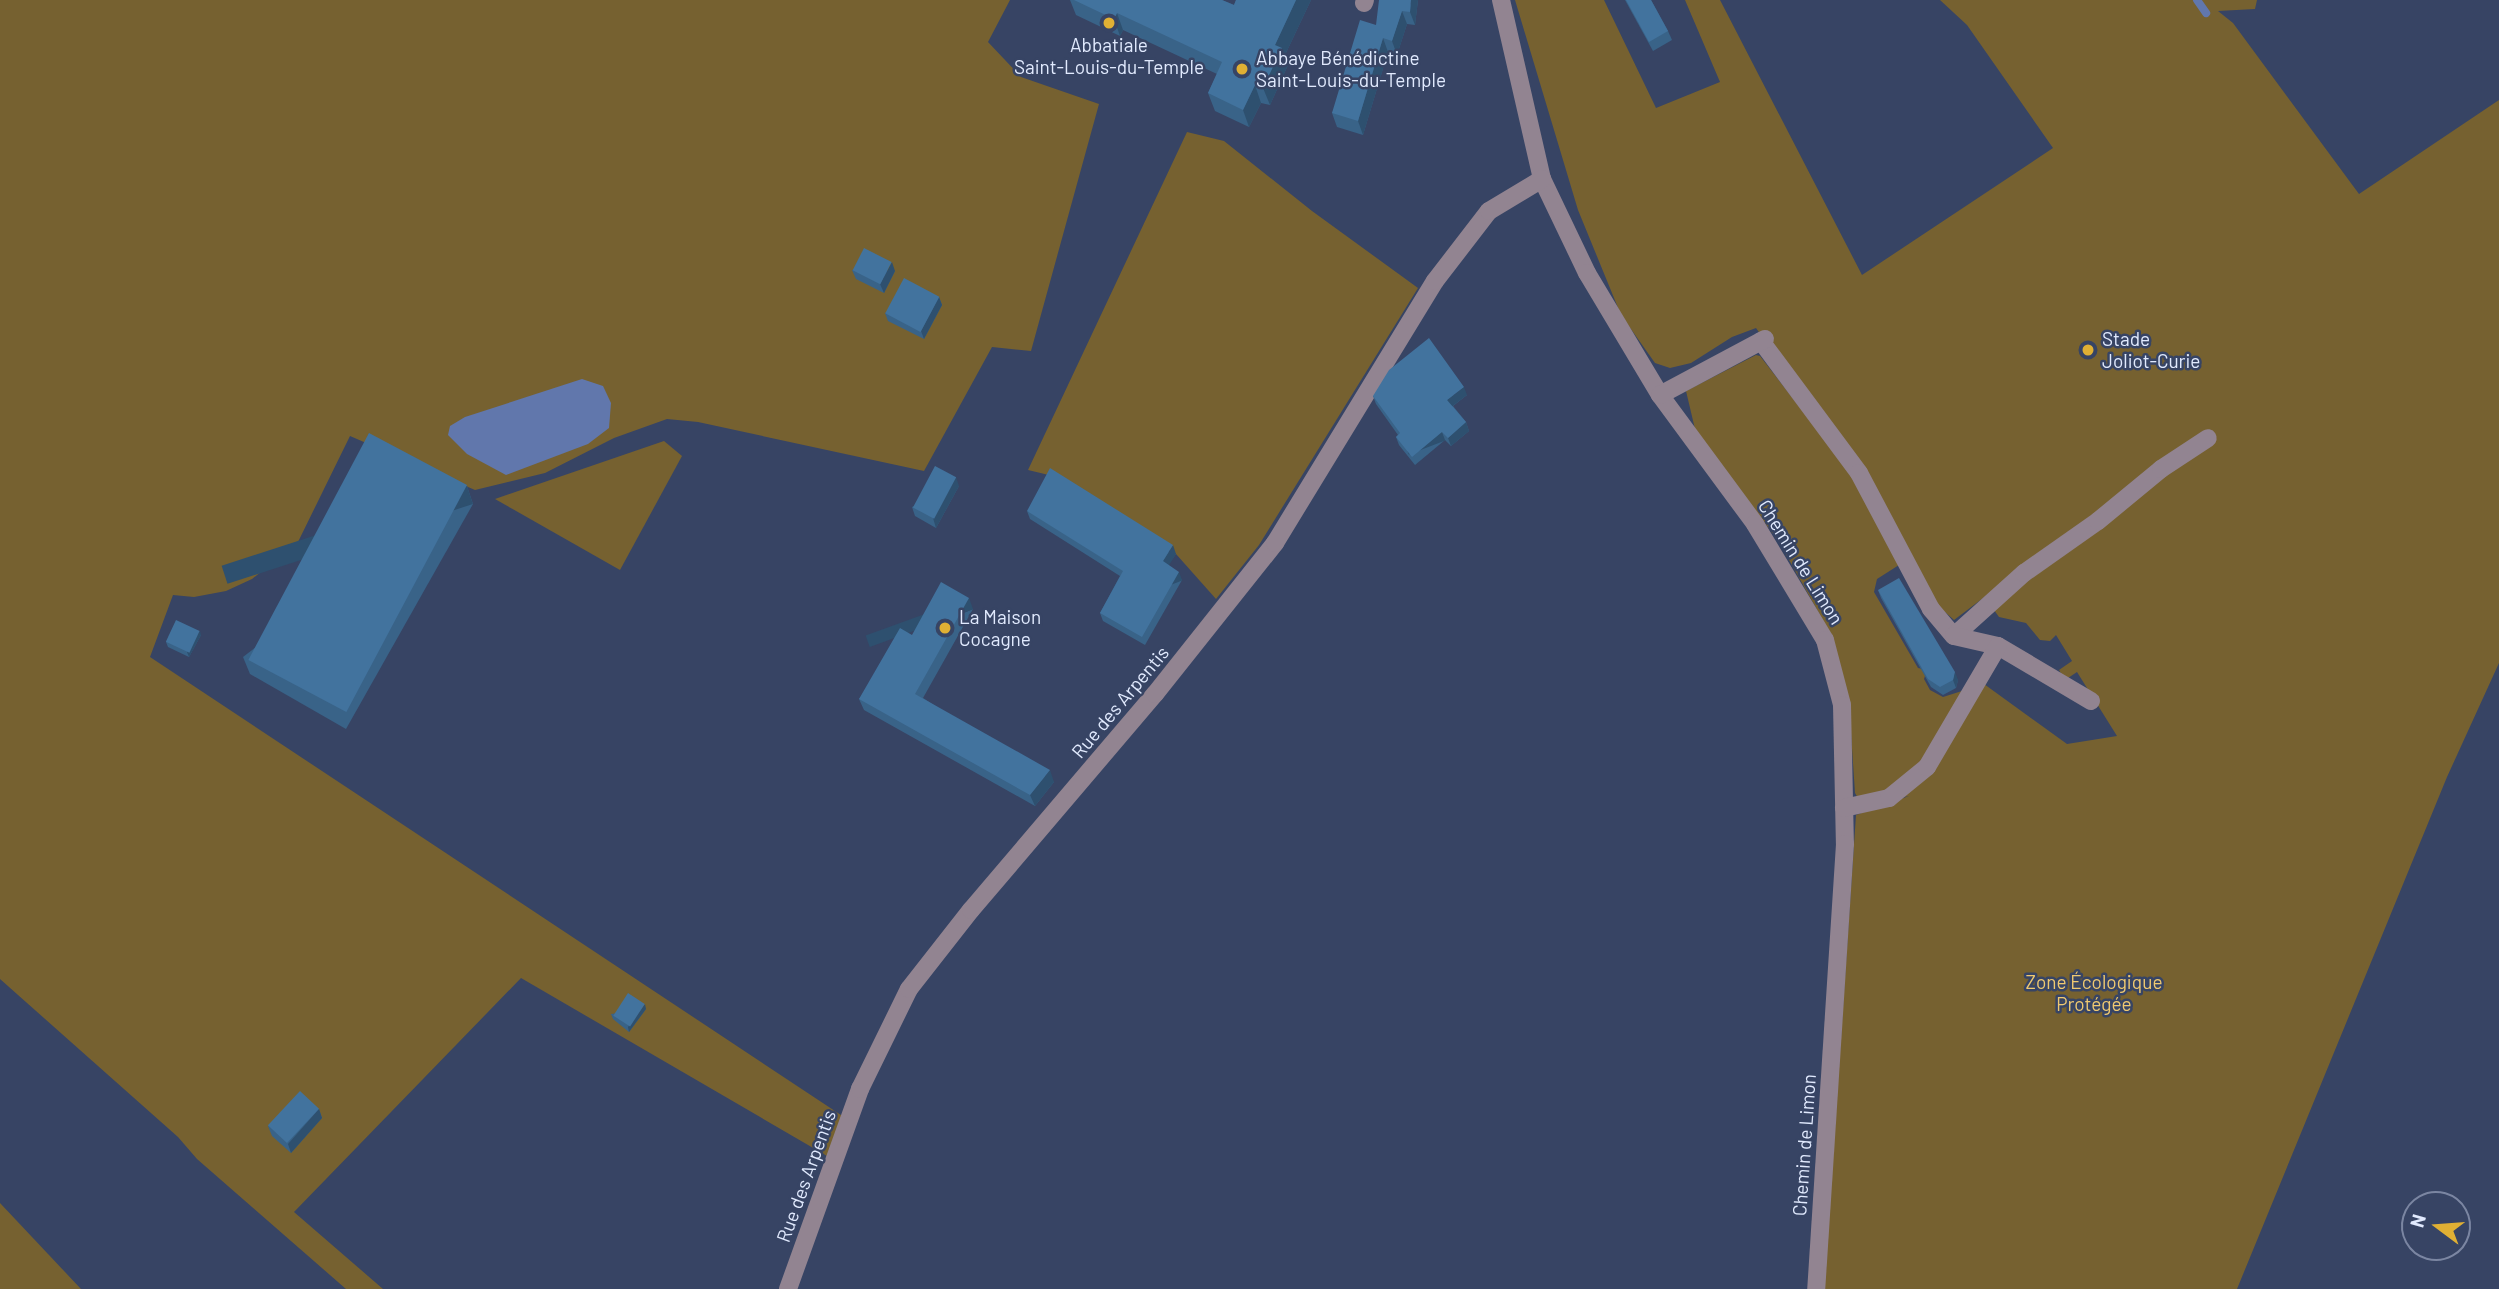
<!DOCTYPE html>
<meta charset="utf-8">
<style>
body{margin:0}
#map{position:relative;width:2499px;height:1289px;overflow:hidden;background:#374464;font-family:Barlow,sans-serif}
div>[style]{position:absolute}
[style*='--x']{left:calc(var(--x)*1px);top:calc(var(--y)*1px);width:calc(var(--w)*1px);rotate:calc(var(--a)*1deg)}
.green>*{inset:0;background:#766130}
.water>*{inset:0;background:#6177ac}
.stream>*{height:8px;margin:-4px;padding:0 4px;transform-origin:4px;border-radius:4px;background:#6177ac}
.minor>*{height:18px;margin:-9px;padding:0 9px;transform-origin:9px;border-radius:9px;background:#928491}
.wall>*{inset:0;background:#396388}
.shaded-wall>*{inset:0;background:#2e506f;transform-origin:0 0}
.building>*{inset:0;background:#42739e;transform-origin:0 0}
.dots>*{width:19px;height:19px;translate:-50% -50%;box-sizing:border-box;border:4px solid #374464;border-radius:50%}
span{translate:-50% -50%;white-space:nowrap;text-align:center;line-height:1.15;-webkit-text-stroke:5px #374464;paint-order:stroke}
.poi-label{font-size:19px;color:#e1eafe}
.left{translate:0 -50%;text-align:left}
.street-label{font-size:19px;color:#e1eafe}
.park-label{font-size:19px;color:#f0c970}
.north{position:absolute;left:2401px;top:1191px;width:70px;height:70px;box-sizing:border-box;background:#374464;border:2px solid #7b86a2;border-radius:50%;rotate:286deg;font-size:19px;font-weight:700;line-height:28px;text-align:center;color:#e1eafe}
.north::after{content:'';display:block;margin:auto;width:24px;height:32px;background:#e0b034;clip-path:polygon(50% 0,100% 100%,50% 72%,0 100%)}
</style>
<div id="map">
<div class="green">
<i style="clip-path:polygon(0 0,1010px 0,988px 42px,1021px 77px,1099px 104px,1031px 351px,992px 347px,924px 471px,698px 422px,667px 419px,614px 438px,545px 473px,475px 490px,350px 436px,298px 542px,252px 579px,226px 591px,194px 597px,173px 595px,150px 657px,844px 1117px,827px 1156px,521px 978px,294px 1212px,383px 1289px,346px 1289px,197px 1159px,178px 1137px,0 979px)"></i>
<i style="clip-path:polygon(1515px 0,1604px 0,1656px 108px,1720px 82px,1685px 0,1720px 0,1862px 275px,2053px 148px,1967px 25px,1940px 0,2257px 0,2255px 9px,2218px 11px,2233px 23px,2359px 194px,2499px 100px,2499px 663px,2447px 777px,2237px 1289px,1824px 1289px,1856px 815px,1909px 796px,1862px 805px,1855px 793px,1849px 703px,1820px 615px,1779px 542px,1695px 429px,1686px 391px,1756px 355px,1760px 356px,1854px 477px,1899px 565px,1877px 579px,1874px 592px,1918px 668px,1927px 670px,1924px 679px,1930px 690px,1943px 697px,1984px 684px,2067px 744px,2117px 736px,2077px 672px,2065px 680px,2059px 670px,2072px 661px,2056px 635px,2050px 641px,2040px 640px,2026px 623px,1999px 617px,1994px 610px,1998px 601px,2016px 584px,2011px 577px,1954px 620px,1945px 612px,1937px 612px,1864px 474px,1806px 388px,1785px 369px,1756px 328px,1732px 337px,1691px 363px,1670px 368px,1655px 363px,1621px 315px,1578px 210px)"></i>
<i style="clip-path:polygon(1187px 132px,1224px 141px,1312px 211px,1418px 288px,1259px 545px,1216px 599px,1176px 554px,1053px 476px,1028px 470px)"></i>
<i style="clip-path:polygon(664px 441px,682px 456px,620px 570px,495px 499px)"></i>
<i style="clip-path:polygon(0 1203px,81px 1289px,0 1289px)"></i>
</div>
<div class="water">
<i style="clip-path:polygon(582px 379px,603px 386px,611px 403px,609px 428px,588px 444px,506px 475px,467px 454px,448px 435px,450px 426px,465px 417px)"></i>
</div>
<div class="stream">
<i style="--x:2197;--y:0;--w:16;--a:55"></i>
</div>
<div class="minor">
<i style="--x:1501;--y:0;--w:184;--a:77.1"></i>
<i style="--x:1542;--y:179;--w:104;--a:64.4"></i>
<i style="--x:1587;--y:273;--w:142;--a:59.1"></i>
<i style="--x:1660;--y:395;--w:160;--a:53.6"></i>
<i style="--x:1755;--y:524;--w:135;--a:58.9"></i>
<i style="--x:1825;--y:640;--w:67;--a:75.3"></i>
<i style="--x:1842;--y:705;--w:139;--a:88.8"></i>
<i style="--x:1845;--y:844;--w:446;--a:93.7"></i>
<i style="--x:1364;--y:3;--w:3;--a:-72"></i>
<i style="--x:1761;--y:341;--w:164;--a:53.4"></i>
<i style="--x:1859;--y:473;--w:154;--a:62.1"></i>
<i style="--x:1931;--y:609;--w:35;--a:50"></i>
<i style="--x:1954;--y:636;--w:94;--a:-42"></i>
<i style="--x:2024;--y:573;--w:90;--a:-35.1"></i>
<i style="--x:2098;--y:521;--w:82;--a:-39.5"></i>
<i style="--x:2161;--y:469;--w:56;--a:-33.4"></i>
<i style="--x:1660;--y:395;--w:119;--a:-28.1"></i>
<i style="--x:1954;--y:636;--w:45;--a:12.8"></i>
<i style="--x:1998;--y:646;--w:108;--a:30.6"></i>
<i style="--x:1844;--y:808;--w:46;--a:-12.5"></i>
<i style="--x:1889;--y:798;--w:49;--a:-39.2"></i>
<i style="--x:1927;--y:767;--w:140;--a:-59.6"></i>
<i style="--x:788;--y:1289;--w:213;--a:-70.2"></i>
<i style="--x:860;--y:1089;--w:111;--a:-63.9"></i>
<i style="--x:909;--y:989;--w:100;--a:-51.9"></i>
<i style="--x:971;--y:910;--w:284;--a:-49.6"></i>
<i style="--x:1155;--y:694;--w:193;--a:-51.5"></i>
<i style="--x:1275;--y:543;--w:307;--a:-58.6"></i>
<i style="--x:1435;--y:281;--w:88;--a:-52.4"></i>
<i style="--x:1489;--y:211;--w:62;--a:-31.1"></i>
</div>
<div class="wall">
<i style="clip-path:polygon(1070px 0,1222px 0,1234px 5px,1236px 0,1311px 0,1285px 55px,1288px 65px,1270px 105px,1261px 103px,1249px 127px,1215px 111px,1208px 93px,1217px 74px,1123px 30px,1120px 36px,1076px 15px)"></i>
<i style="clip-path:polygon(1418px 0,1415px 25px,1407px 24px,1397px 55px,1388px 52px,1363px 135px,1337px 127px,1332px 113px,1376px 25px)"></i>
<i style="clip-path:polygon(1625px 0,1651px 0,1668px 31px,1672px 40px,1653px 51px)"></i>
<i style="clip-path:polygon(852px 270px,895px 271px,884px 293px,856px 279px)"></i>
<i style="clip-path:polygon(939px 297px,942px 305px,924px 339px,888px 321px,885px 313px)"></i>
<i style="clip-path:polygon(1467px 395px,1453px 406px,1466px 422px,1469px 431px,1451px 446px,1445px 440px,1415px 465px,1399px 445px,1396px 437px,1398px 435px,1376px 404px,1373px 396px)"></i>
<i style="clip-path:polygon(467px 486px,473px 504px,346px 729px,250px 674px,243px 657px)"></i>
<i style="clip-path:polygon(959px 486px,936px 528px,915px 516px,912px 507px)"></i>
<i style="clip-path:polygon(1027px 511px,1176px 554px,1168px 565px,1182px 580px,1145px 645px,1103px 621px,1100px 613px,1120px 576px,1030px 519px)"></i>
<i style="clip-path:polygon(1878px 590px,1958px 680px,1956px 688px,1943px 695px,1931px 687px,1881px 598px)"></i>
<i style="clip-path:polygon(973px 609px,923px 698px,1054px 782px,1035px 806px,864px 710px,859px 699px,912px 635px)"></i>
<i style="clip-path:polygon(201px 635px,189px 657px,168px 647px,166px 642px)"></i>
<i style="clip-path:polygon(646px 1009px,629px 1032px,613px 1019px,611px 1014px)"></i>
<i style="clip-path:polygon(319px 1109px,322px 1118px,291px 1153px,272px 1136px,268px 1126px)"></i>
</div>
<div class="shaded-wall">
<i style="clip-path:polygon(1296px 0,1311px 0,1285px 55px,1288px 65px,1270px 105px,1263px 88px,1275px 45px)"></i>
<i style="clip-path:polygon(1411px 0,1418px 0,1415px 25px,1410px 12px)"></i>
<i style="clip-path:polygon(1402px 11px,1407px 24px,1397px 55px,1392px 41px)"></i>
<i style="clip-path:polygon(1117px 13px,1123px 30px,1120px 36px,1114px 19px)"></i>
<i style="clip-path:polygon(1383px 38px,1388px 52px,1363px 135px,1358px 121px)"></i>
<i style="clip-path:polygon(1255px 85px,1261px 103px,1249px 127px,1243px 110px)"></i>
<i style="clip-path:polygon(892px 262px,895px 271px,884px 293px,880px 284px)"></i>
<i style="clip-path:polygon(939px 297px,942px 305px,924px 339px,921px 331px)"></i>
<i style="clip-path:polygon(1464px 387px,1467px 395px,1450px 408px,1447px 400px)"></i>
<i style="clip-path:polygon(1466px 422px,1469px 431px,1451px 446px,1448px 438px)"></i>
<i style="left:1442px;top:432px;width:9px;height:39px;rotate:69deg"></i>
<i style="clip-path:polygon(956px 477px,959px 486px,936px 528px,933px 518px)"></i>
<i style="left:467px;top:486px;width:19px;height:258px;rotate:72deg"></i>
<i style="clip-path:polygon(1173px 545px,1176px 554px,1166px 570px,1163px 561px)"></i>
<i style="left:1179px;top:572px;width:9px;height:75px;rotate:69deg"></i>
<i style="left:969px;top:598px;width:12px;height:110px;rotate:70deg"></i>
<i style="clip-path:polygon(200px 631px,201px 635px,189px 657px,187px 652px)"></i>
<i style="clip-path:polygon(1955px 672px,1958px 680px,1956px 688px,1953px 680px)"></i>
<i style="clip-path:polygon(1050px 770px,1054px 782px,1035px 806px,1030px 795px)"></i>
<i style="clip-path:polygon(645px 1004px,646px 1009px,629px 1032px,628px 1027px)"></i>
<i style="clip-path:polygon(319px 1109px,322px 1118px,291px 1153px,288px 1144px)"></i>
</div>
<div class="building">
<i style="clip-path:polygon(1074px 0,1222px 0,1234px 5px,1236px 0,1296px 0,1275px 45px,1282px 48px,1263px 88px,1255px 85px,1243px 110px,1208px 93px,1222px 62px,1117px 13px,1114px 19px)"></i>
<i style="clip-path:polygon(1379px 0,1411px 0,1410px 12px,1402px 11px,1392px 41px,1383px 38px,1358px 121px,1332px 113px,1360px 20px,1376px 25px)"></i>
<i style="clip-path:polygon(1626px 0,1651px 0,1668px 31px,1649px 42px)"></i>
<i style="left:864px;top:248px;width:31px;height:25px;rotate:27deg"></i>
<i style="left:904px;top:278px;width:40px;height:40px;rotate:28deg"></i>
<i style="clip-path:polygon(1429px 338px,1464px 387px,1447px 400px,1466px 422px,1448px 438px,1442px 432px,1412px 457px,1396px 437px,1400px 433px,1373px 396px,1389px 370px)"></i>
<i style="left:369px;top:433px;width:111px;height:257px;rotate:28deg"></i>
<i style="left:935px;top:466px;width:24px;height:47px;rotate:28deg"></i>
<i style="clip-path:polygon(1050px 468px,1173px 545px,1163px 561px,1179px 572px,1142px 637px,1100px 613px,1123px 571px,1027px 511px)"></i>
<i style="clip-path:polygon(1899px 578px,1955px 672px,1953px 680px,1940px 687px,1928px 679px,1878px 590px)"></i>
<i style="clip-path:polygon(941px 582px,969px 598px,915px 694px,1050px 770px,1030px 795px,859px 699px,900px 628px,912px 635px)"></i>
<i style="left:176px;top:620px;width:26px;height:24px;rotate:25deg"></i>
<i style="left:628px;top:993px;width:20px;height:27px;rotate:33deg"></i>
<i style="left:300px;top:1091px;width:26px;height:47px;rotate:43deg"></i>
</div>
<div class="dots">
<i style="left:1109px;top:23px;background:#e0b034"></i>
<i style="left:1242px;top:69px;background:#e0b034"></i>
<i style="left:2088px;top:350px;background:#e0b034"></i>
<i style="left:945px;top:628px;background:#e0b034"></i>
</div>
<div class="poi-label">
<span style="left:1109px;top:56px">Abbatiale<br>Saint-Louis-du-Temple</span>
<span class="left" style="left:1256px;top:69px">Abbaye Bénédictine<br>Saint-Louis-du-Temple</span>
<span class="left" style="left:2102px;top:350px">Stade<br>Joliot-Curie</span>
<span class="left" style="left:959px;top:628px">La Maison<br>Cocagne</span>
</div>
<div class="street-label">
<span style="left:1801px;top:562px;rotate:58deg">Chemin de Limon</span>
<span style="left:1120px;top:702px;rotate:-50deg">Rue des Arpentis</span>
<span style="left:1804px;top:1145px;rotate:-86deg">Chemin de Limon</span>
<span style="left:806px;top:1176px;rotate:-70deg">Rue des Arpentis</span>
</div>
<div class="park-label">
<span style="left:2094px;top:993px">Zone Écologique<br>Protégée</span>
</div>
<div class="north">N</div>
</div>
